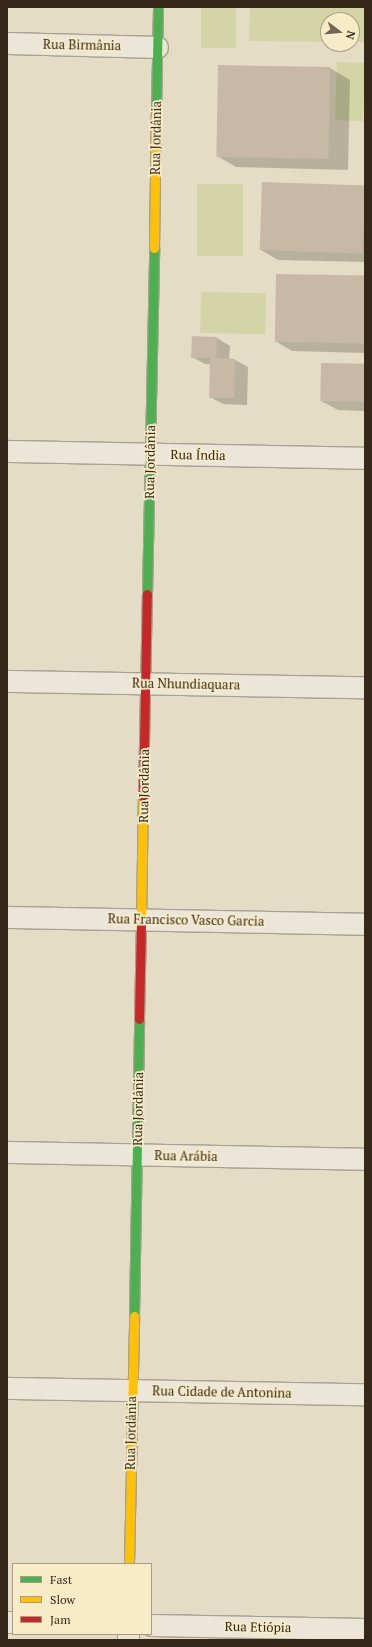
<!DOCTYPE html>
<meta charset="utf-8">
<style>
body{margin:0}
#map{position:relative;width:372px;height:1647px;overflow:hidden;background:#e4dcc5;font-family:"PT Serif",serif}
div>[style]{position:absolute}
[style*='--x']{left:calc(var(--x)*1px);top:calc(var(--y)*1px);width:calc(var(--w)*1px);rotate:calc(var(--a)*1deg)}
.green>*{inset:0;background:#d3d5a6;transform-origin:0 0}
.shadow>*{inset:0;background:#0003}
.building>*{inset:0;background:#c8b9a6;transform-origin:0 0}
.roads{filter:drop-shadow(1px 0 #a8a090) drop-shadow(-1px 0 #a8a090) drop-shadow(0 1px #a8a090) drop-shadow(0 -1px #a8a090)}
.street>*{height:21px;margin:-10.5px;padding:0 10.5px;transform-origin:10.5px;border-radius:10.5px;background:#ebe6d8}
.fast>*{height:9px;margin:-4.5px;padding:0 4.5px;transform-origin:4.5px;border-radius:4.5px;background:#4caf50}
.slow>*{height:9px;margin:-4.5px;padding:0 4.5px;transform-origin:4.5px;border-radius:4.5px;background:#ffc107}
.jam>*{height:9px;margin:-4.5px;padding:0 4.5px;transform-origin:4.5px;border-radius:4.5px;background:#c62828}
span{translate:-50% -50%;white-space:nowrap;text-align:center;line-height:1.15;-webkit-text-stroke:3.5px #f8ecc8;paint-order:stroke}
.street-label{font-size:13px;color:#352819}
.frame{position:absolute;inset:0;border:8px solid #352819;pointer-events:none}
.legend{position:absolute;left:12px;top:1563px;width:140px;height:72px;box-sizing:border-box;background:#f8ecc8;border:1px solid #aa9e82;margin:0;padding:5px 7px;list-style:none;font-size:12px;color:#352819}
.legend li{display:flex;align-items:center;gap:8px;height:20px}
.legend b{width:20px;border:1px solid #aa9e82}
.north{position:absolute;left:320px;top:12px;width:40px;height:40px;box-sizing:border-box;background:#f8ecc8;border:1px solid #aa9e82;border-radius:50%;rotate:106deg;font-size:11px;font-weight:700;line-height:16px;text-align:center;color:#352819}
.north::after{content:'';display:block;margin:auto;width:14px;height:18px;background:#726755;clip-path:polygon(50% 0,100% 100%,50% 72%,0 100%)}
</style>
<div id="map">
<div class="green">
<i style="left:201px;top:7px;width:35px;height:41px"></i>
<i style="clip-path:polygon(250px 7px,365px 7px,364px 42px,352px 42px,352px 20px,328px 20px,328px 42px,249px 41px)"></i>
<i style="left:337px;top:62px;width:28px;height:58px;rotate:2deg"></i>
<i style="left:197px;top:184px;width:46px;height:72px"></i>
<i style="left:201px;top:292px;width:65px;height:41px;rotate:1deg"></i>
</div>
<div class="shadow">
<i style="clip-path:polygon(219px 66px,330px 68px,350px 80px,348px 170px,236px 167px,217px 156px)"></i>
<i style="clip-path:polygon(365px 186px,365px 262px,278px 260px,261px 250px)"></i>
<i style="clip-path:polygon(365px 277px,365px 353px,292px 351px,275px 341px)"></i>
<i style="clip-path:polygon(217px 338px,230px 346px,229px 360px,235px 360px,248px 367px,247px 405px,223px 404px,210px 397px,211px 364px,205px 364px,192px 357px)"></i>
<i style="clip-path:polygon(365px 365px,365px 411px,338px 410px,321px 401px)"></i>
</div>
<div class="building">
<i style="left:218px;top:65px;width:112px;height:92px;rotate:1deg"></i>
<i style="left:262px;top:182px;width:103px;height:68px;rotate:2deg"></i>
<i style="left:276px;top:274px;width:89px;height:68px;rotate:1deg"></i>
<i style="clip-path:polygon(192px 336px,217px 337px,216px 358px,235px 359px,234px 398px,209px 398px,210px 358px,191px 358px)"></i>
<i style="left:321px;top:363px;width:44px;height:38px;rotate:1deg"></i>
</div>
<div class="roads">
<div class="street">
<i style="--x:7;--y:43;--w:150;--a:1.5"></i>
<i style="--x:7;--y:451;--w:358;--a:1.1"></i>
<i style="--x:7;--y:681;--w:358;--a:1"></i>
<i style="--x:7;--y:917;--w:358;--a:1.1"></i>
<i style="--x:7;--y:1152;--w:358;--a:1.1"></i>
<i style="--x:7;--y:1388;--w:358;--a:1"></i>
<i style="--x:7;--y:1622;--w:6;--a:0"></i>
<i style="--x:151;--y:1625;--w:214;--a:1.1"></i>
<i style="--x:128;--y:1640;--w:6;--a:-90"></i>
</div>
<div class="fast">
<i style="--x:156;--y:112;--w:105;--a:-88.9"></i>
<i style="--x:147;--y:594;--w:346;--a:-88.8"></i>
<i style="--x:134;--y:1316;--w:297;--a:-89"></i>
</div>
<div class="slow">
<i style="--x:154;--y:248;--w:136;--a:-89.2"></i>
<i style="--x:141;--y:921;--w:124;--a:-89.1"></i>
<i style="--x:129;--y:1564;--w:248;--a:-88.8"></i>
</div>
<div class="jam">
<i style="--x:143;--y:797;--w:203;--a:-88.9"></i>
<i style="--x:139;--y:1019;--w:98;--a:-88.8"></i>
</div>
</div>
<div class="street-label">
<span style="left:82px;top:45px;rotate:1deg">Rua Birmânia</span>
<span style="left:156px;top:138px;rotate:-89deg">Rua Jordânia</span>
<span style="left:198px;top:455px;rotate:1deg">Rua Índia</span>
<span style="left:150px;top:462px;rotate:-89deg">Rua Jordânia</span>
<span style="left:186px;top:684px;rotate:1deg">Rua Nhundiaquara</span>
<span style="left:144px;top:786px;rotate:-89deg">Rua Jordânia</span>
<span style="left:186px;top:920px;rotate:1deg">Rua Francisco Vasco Garcia</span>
<span style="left:138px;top:1109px;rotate:-89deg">Rua Jordânia</span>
<span style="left:186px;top:1156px;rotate:1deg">Rua Arábia</span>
<span style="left:222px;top:1392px;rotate:1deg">Rua Cidade de Antonina</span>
<span style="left:131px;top:1433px;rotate:-89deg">Rua Jordânia</span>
<span style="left:258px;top:1627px;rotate:1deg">Rua Etiópia</span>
</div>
<div class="frame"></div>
<ul class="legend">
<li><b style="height:5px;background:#4caf50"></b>Fast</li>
<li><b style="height:5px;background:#ffc107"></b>Slow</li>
<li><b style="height:5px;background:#c62828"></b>Jam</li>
</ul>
<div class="north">N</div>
</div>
